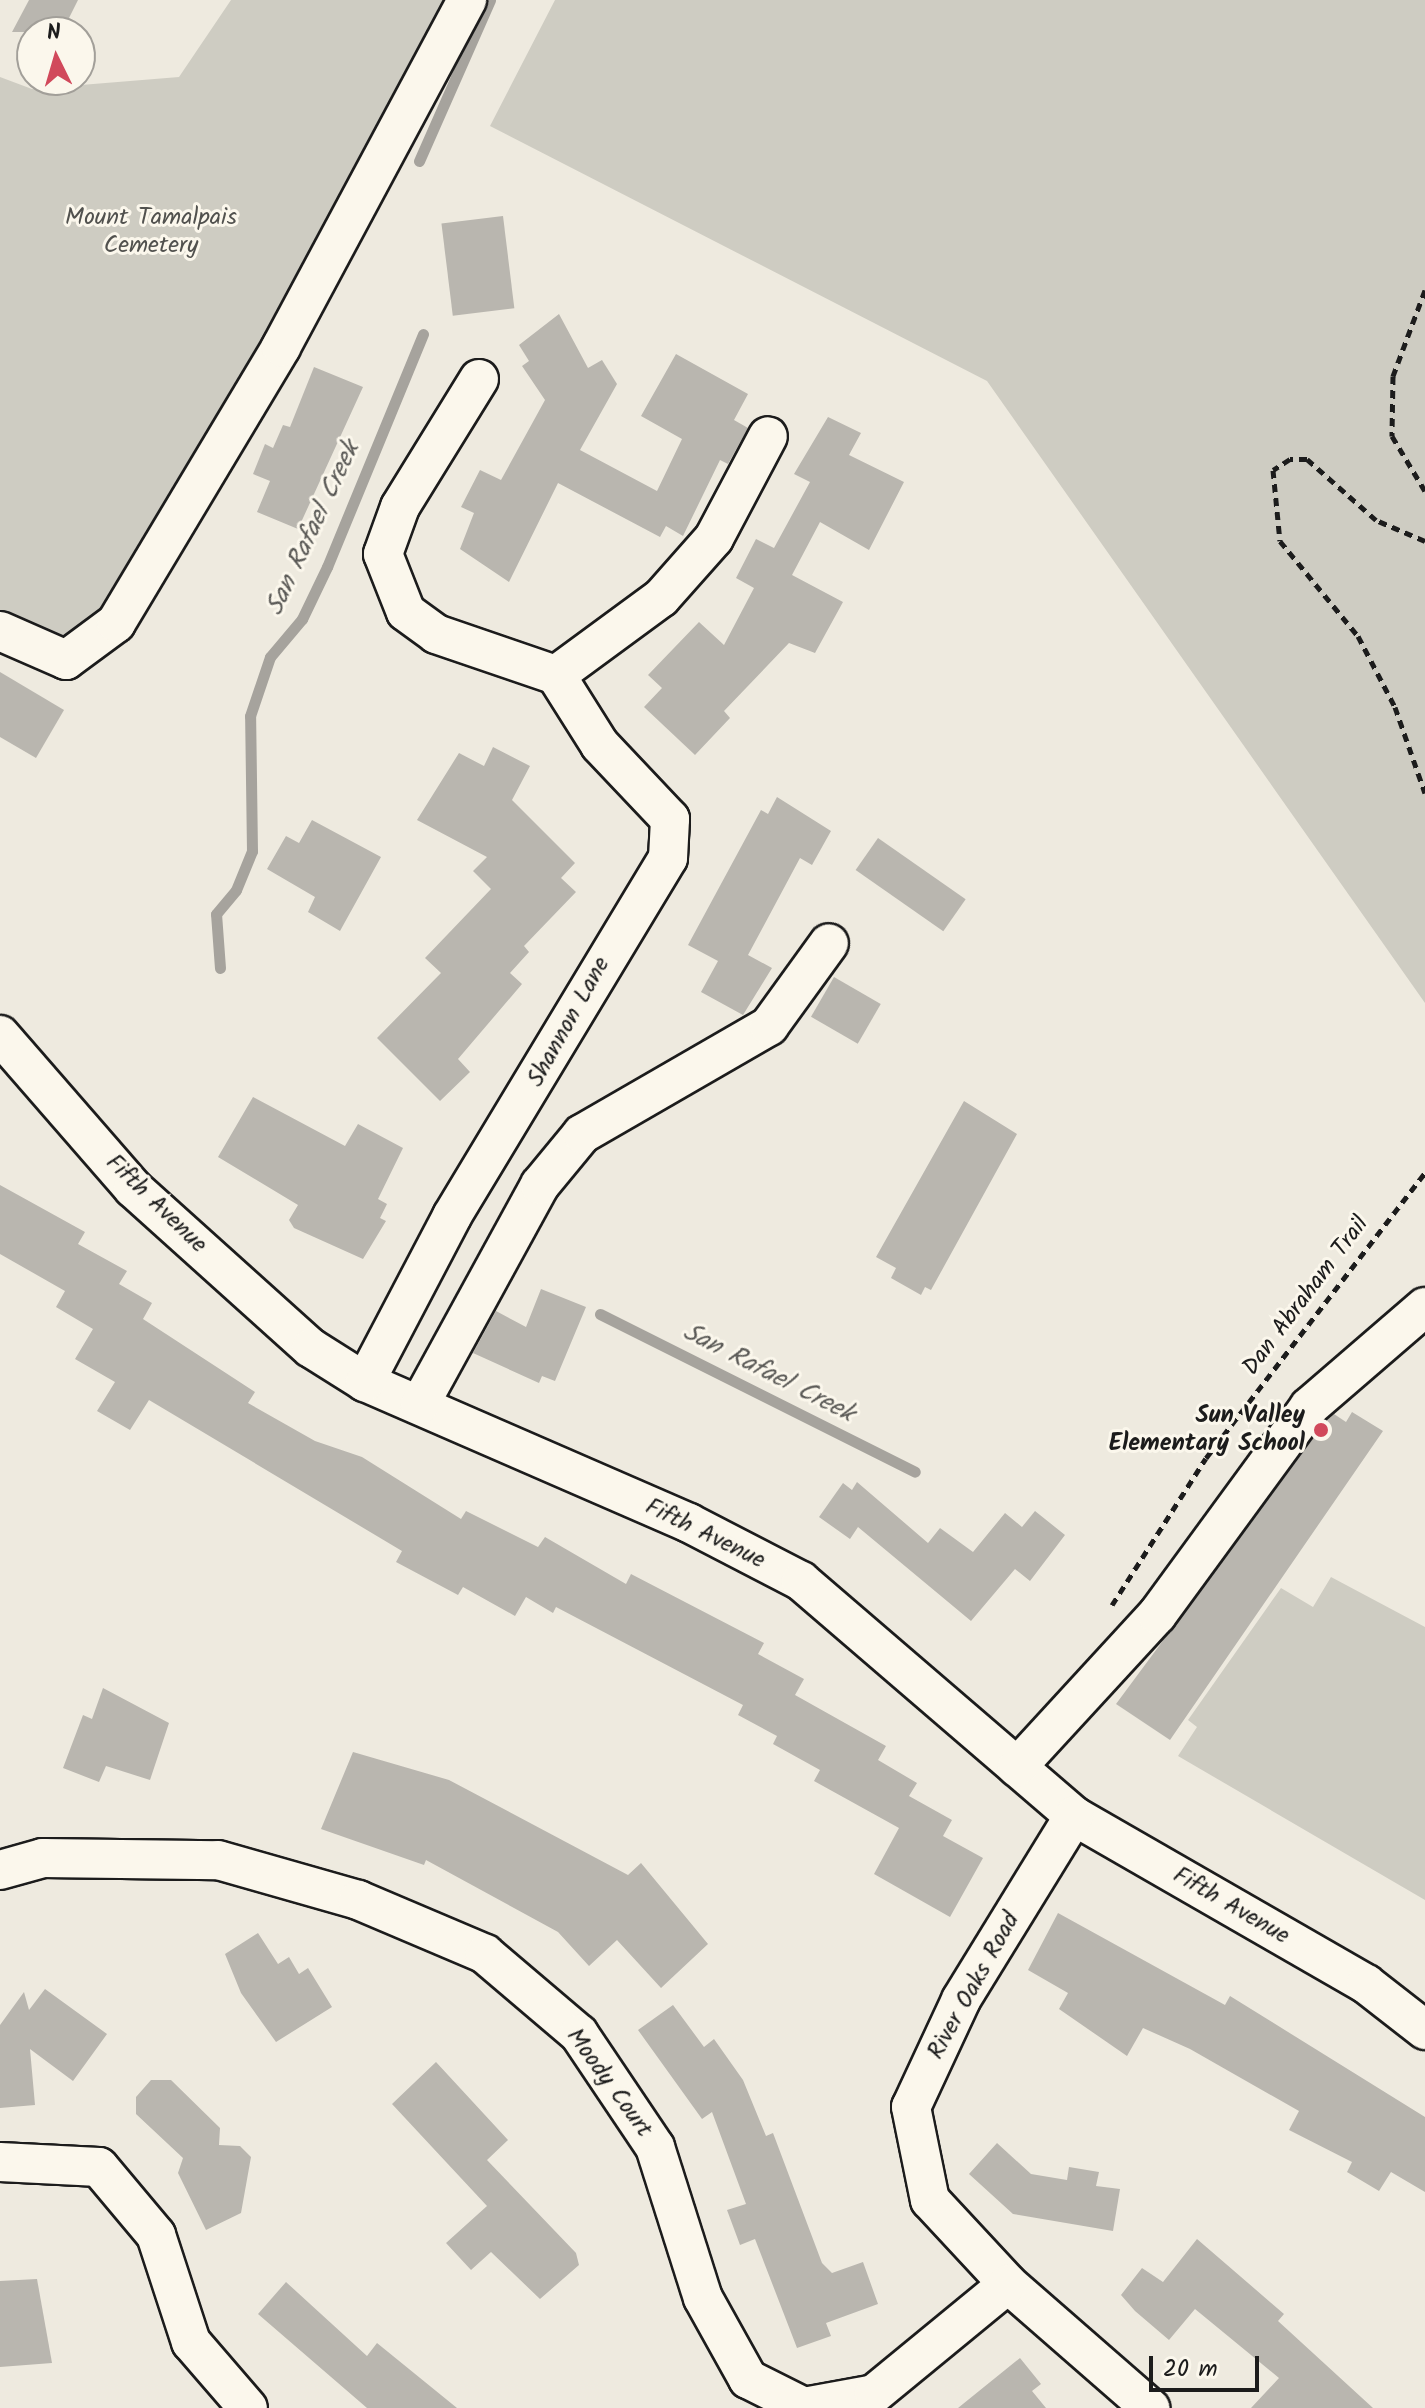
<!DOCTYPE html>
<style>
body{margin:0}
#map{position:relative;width:1425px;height:2408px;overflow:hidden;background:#eeeadf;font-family:Kalam,sans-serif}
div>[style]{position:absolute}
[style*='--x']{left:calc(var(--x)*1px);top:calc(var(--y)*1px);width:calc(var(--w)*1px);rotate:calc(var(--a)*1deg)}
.green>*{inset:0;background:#ceccc2}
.stream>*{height:11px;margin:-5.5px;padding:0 5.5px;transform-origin:5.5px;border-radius:5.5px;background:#a6a39d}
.building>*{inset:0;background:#b9b6af;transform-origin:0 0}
.path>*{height:5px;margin-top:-2.5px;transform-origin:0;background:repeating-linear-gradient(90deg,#1c1c1c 0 8px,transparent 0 14px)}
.roads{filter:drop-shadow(2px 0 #1c1c1c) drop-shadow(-2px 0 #1c1c1c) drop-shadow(0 2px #1c1c1c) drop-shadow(0 -2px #1c1c1c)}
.minor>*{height:38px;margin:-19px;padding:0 19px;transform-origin:19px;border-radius:19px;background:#fbf7ec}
.dots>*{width:22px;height:22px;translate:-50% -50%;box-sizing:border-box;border:4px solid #fbf7ec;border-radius:50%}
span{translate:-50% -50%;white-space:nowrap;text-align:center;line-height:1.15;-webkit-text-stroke:6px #fbf7ec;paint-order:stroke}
.park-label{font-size:24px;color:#51514e}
.street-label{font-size:24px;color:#1c1c1c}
.poi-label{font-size:24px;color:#1c1c1c;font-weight:700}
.right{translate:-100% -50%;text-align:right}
.water-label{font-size:26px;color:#5a5956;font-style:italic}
.north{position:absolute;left:16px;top:16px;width:80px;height:80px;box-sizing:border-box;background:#fbf7ec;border:2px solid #a29f99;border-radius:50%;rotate:355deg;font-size:22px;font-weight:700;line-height:32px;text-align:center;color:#1c1c1c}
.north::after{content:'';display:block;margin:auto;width:28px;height:36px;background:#d1495b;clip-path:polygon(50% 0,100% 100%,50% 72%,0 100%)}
.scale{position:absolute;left:1149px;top:2356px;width:110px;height:36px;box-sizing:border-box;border:4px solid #1c1c1c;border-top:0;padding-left:10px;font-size:24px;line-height:28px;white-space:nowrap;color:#1c1c1c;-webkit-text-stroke:6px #fbf7ec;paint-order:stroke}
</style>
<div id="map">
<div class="green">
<i style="clip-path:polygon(231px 0,454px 0,159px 525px,97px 625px,59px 642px,0 613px,0 77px,32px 89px,179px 77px)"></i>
<i style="clip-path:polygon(555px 0,1425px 0,1425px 1003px,987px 381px,490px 126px)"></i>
<i style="clip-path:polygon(1331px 1577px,1425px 1627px,1425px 1900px,1178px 1756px,1197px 1727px,1188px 1720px,1281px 1588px,1313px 1607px)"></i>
</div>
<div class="stream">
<i style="--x:419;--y:161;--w:176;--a:-66.2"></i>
<i style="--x:220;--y:968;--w:54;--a:-94.2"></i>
<i style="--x:216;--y:914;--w:31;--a:-50"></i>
<i style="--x:236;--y:890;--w:42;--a:-67.7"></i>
<i style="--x:252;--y:851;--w:135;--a:-90.8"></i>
<i style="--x:250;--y:716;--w:62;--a:-71.3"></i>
<i style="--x:270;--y:657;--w:50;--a:-49.9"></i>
<i style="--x:302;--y:619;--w:58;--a:-64.3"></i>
<i style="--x:327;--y:567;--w:252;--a:-67.6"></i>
<i style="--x:600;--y:1314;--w:352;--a:26.6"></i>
</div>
<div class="building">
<i style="clip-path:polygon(29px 0,78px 0,62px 32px,12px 32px)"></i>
<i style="left:503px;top:216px;width:93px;height:62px;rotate:83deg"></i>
<i style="clip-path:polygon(559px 314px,588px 368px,602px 360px,617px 384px,580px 450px,657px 491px,682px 439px,641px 416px,676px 354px,748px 394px,734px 420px,748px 428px,728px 464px,720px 460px,683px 536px,666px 526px,660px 537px,558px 483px,509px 582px,460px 549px,474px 513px,461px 507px,480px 470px,501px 480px,545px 400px,522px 366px,529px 361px,519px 345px)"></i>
<i style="clip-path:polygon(314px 367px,363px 387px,298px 529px,257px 512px,270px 481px,253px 474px,265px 444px,273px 448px,283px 425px,290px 427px)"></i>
<i style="clip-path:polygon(828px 417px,861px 433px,849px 455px,904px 482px,869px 550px,820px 522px,792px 575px,843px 602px,815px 653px,789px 643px,724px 711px,730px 718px,695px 755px,644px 707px,662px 688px,648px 675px,699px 622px,724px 645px,754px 588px,736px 578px,756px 539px,774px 548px,810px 482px,794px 474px)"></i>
<i style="clip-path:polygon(0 672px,64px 710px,36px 758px,0 737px)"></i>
<i style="clip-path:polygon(493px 747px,530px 766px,512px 800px,575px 863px,561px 878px,576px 892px,524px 946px,529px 952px,510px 973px,522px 984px,458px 1059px,470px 1072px,440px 1101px,377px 1038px,441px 973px,425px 958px,491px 889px,473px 871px,487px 857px,417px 820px,459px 753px,484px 766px)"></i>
<i style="clip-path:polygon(777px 797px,831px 831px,812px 865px,800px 858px,748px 955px,772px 968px,743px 1015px,701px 992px,718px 961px,688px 945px,761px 810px,768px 814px)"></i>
<i style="clip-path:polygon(312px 820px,381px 857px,340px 931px,308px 912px,315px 897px,267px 869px,286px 836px,299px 843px)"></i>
<i style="left:878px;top:838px;width:107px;height:39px;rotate:35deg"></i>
<i style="left:834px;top:977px;width:54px;height:46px;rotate:30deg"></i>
<i style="clip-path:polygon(253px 1097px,345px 1146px,358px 1124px,403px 1148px,378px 1199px,387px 1204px,380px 1218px,386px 1221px,363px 1259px,294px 1228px,289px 1220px,298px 1205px,218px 1157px)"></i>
<i style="clip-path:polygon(964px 1101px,1017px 1134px,931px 1290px,925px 1287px,921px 1295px,891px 1278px,896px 1268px,876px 1257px)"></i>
<i style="clip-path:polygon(0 1185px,85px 1232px,78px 1244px,127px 1271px,119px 1284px,152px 1303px,143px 1319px,255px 1392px,248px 1403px,315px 1441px,362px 1457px,461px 1519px,466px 1511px,538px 1547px,545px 1537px,626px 1584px,631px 1574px,764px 1643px,758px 1654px,804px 1679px,795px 1695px,886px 1746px,878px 1760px,917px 1783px,909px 1796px,952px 1820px,943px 1836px,983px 1858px,950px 1917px,874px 1874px,899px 1828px,814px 1781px,820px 1770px,773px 1744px,777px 1736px,738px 1715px,743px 1705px,556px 1607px,553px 1613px,526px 1597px,515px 1616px,463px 1587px,458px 1595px,396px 1562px,402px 1551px,149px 1400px,130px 1430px,97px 1411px,115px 1382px,75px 1359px,93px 1329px,56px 1307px,65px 1291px,0 1254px)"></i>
<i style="clip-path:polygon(541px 1289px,586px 1307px,555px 1381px,542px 1376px,539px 1383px,473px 1353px,496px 1311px,526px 1327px)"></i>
<i style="clip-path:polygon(1352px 1412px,1383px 1431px,1170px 1740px,1116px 1704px,1325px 1422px,1334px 1414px,1346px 1422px)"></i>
<i style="clip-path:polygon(857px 1482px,928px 1543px,940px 1528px,973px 1552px,1005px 1513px,1022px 1527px,1035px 1511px,1065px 1535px,1030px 1581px,1015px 1569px,971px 1621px,858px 1527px,850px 1539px,819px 1517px,843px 1483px,852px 1490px)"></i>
<i style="clip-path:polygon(103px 1688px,169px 1723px,150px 1780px,106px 1766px,99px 1782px,63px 1768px,83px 1715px,92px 1719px)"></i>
<i style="clip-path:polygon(353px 1752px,449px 1780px,628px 1875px,641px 1863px,708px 1944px,661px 1988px,617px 1940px,589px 1966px,558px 1932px,426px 1860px,424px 1865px,321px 1829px)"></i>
<i style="clip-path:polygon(1058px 1913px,1225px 2005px,1230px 1996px,1425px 2117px,1425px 2192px,1391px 2172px,1379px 2191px,1347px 2172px,1352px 2162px,1289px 2130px,1299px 2111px,1190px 2049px,1143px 2028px,1127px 2056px,1059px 2009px,1068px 1993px,1028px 1970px)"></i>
<i style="clip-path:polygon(258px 1933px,278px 1964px,289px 1957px,299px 1974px,308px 1968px,332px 2007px,276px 2042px,241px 1993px,225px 1954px)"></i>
<i style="clip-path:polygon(45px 1989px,107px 2034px,73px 2081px,30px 2049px,35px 2105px,0 2108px,0 2025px,24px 1992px,29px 2010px)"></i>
<i style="clip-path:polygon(673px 2005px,704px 2047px,714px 2039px,743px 2080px,766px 2136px,773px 2133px,822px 2263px,832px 2273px,863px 2262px,878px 2304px,826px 2323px,831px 2336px,797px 2348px,755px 2239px,740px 2245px,727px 2210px,746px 2204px,712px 2112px,702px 2119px,638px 2030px)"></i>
<i style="clip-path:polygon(436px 2062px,508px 2140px,487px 2160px,576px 2253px,579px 2265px,540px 2299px,491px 2252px,471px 2270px,446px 2243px,487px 2206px,392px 2104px)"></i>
<i style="clip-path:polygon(151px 2080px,171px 2080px,220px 2128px,219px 2145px,240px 2146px,251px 2157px,241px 2213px,206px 2230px,178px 2173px,183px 2158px,136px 2114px,136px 2097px)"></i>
<i style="clip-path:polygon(997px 2143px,1031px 2174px,1067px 2180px,1069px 2167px,1099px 2172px,1096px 2186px,1120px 2189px,1113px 2231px,1013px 2214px,969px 2174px)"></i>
<i style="clip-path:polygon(1197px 2239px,1284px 2314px,1278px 2321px,1373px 2408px,1251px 2408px,1279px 2378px,1195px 2309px,1169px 2340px,1135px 2311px,1121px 2295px,1142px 2268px,1163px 2282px)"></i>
<i style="clip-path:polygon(37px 2279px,52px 2363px,0 2367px,0 2281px)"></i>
<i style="clip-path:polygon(286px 2282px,367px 2356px,377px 2343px,457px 2408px,367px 2408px,258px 2314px)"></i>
<i style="clip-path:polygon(1020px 2358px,1041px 2384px,1032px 2391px,1046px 2408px,958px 2408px)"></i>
</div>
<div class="path">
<i style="--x:1425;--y:290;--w:92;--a:110.4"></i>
<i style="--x:1393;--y:376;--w:60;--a:91"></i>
<i style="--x:1392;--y:436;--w:64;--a:59"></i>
<i style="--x:1425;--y:541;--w:53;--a:-156.8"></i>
<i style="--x:1376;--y:520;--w:92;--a:-138.5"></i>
<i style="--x:1307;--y:459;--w:17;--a:180"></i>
<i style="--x:1290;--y:459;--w:20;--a:147"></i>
<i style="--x:1273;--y:470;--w:71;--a:84.4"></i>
<i style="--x:1280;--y:541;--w:123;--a:50.6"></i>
<i style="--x:1358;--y:636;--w:80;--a:62.5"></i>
<i style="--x:1395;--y:707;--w:91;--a:70.8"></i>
<i style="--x:1112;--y:1605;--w:174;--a:-57.4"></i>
<i style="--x:1206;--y:1458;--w:359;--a:-52.5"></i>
</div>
<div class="roads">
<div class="minor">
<i style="--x:479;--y:379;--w:150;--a:121.7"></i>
<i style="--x:400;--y:507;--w:50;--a:109.9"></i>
<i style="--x:383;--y:554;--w:62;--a:68.4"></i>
<i style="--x:406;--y:612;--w:37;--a:36"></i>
<i style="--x:436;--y:634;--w:127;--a:18.9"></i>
<i style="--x:0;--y:631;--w:72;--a:23.7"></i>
<i style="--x:66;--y:660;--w:62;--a:-36.5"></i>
<i style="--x:116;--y:623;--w:322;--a:-59.1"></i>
<i style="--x:281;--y:347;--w:394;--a:-61.8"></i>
<i style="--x:556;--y:675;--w:130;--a:-36.3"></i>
<i style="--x:661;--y:598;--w:80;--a:-48.5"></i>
<i style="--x:714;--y:538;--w:115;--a:-62.1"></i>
<i style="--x:0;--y:1035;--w:203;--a:49"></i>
<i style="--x:133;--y:1188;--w:239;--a:42"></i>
<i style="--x:311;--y:1348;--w:64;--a:32.2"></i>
<i style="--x:365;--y:1382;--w:353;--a:23.5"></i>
<i style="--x:689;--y:1523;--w:126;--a:27.4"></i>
<i style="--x:801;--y:1581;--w:360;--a:40.7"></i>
<i style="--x:1074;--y:1816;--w:337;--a:29.9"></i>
<i style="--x:1366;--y:1984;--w:75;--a:37.9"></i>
<i style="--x:365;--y:1382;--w:187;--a:-62.3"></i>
<i style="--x:452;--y:1216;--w:418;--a:-58.9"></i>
<i style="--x:668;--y:858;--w:39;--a:-87"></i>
<i style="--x:670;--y:819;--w:102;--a:-133.4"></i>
<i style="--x:600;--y:745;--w:83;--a:-122.2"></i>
<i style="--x:420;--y:1404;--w:250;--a:-61.3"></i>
<i style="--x:540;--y:1185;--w:66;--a:-50.5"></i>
<i style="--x:582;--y:1134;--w:216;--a:-30"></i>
<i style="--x:769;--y:1026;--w:102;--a:-54.1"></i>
<i style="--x:1017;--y:1767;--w:207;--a:-47.4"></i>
<i style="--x:1157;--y:1615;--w:258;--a:-53.8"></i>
<i style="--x:1309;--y:1407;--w:153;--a:-40.8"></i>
<i style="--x:1074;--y:1816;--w:216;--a:121.6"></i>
<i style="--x:961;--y:2000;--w:118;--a:115"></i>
<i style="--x:911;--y:2107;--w:95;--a:78.5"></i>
<i style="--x:930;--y:2200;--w:115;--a:47.1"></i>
<i style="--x:1008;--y:2284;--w:189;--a:41.1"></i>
<i style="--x:0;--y:1870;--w:45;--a:-15.6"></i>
<i style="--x:43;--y:1858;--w:175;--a:0.7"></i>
<i style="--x:218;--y:1860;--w:146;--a:15.9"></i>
<i style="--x:358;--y:1900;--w:138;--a:23"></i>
<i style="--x:485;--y:1954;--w:123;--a:40.4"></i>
<i style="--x:579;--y:2034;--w:136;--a:56.1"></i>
<i style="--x:655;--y:2147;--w:158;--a:72.4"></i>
<i style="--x:703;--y:2298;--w:93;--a:60.9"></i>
<i style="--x:748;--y:2379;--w:63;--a:26.6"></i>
<i style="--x:804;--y:2407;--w:71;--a:-10.5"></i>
<i style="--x:874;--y:2394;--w:173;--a:-39.4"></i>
<i style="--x:0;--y:2162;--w:99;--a:2.9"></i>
<i style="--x:99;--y:2167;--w:89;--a:50"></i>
<i style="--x:156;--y:2235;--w:113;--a:71.9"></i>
<i style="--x:191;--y:2342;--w:87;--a:49.2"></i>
</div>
</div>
<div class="dots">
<i style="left:1321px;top:1430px;background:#d1495b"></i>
</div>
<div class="park-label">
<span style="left:151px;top:232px">Mount Tamalpais<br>Cemetery</span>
</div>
<div class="street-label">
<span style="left:569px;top:1022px;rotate:-61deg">Shannon Lane</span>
<span style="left:156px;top:1204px;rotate:44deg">Fifth Avenue</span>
<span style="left:1306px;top:1296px;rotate:-53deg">Dan Abraham Trail</span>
<span style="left:705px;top:1534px;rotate:26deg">Fifth Avenue</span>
<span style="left:1231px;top:1906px;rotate:30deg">Fifth Avenue</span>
<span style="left:974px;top:1986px;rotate:-61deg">River Oaks Road</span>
<span style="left:609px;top:2083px;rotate:54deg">Moody Court</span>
</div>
<div class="poi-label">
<span class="right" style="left:1305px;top:1430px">Sun Valley<br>Elementary School</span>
</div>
<div class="water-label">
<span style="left:314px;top:529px;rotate:-65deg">San Rafael Creek</span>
<span style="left:768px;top:1374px;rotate:27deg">San Rafael Creek</span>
</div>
<div class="north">N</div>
<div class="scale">20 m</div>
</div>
